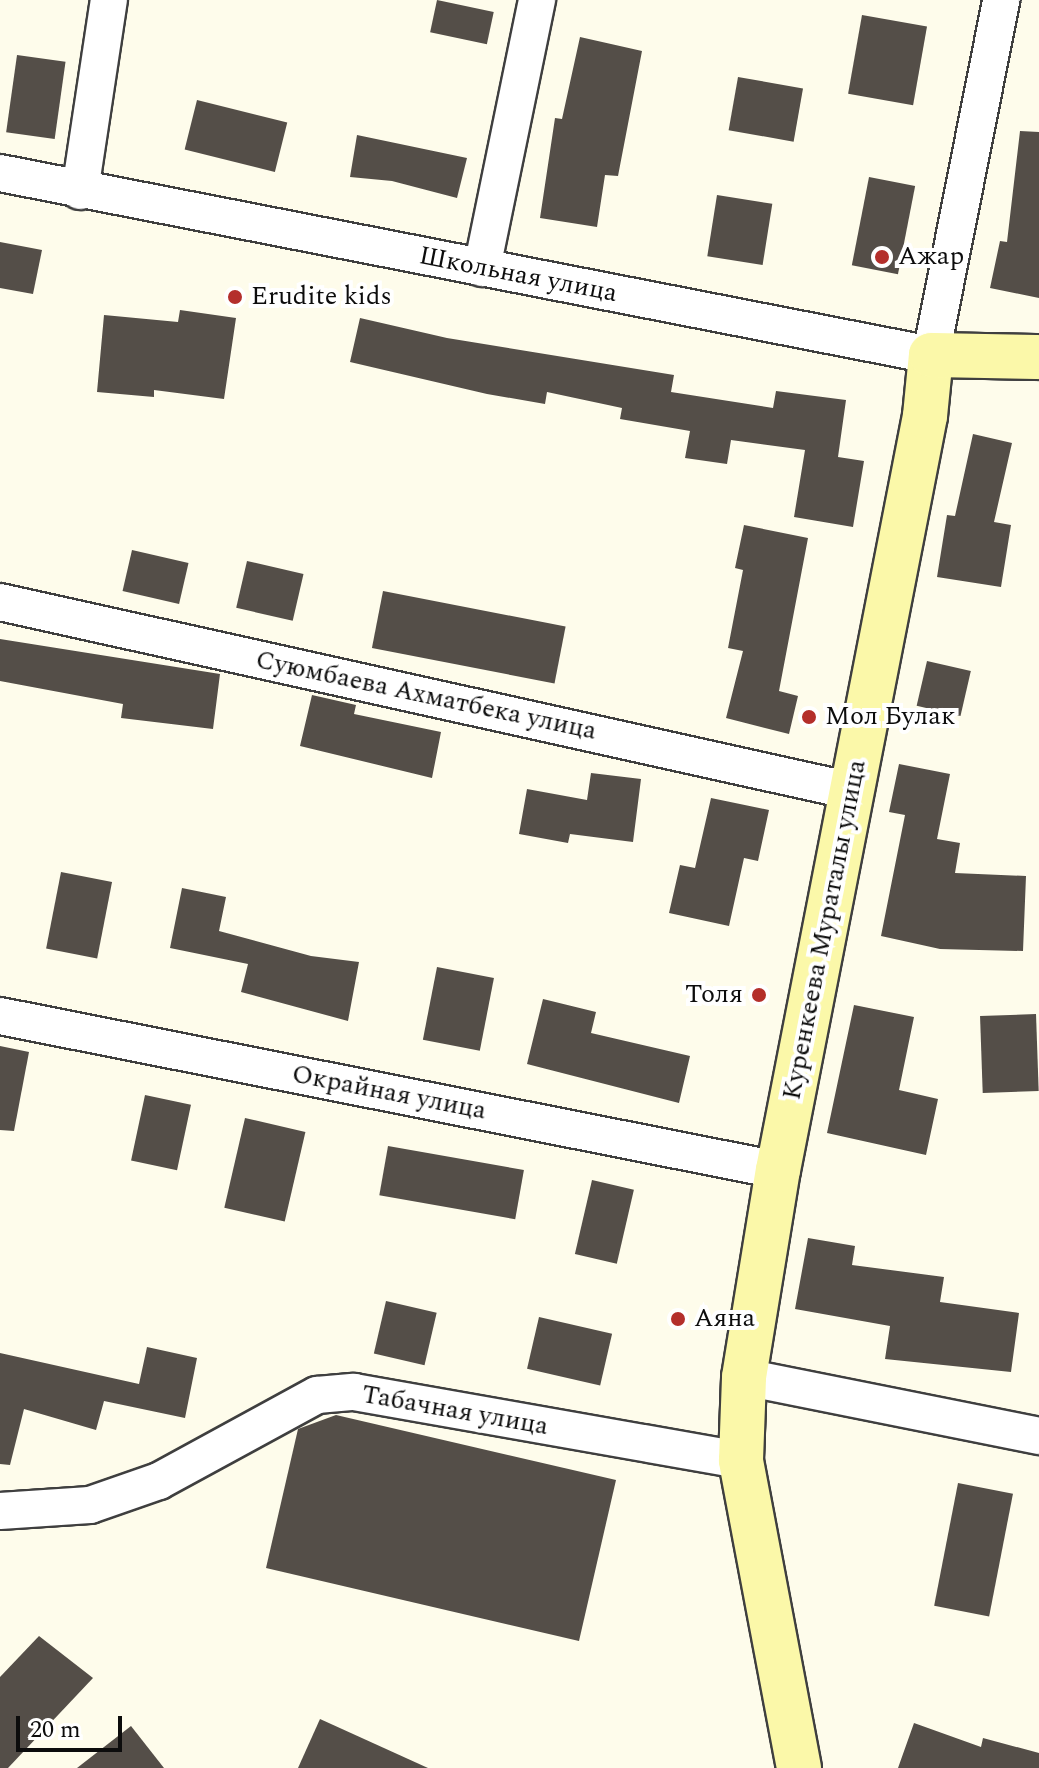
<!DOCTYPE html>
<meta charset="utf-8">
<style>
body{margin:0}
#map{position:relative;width:1039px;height:1768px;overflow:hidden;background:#fefceb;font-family:Spectral,serif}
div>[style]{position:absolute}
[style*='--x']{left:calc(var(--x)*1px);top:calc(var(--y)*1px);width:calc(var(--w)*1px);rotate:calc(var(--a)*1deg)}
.building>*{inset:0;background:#544e48;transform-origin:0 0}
.roads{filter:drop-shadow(2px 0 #3f3f3f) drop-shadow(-2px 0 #3f3f3f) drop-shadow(0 2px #3f3f3f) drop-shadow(0 -2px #3f3f3f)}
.street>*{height:36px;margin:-18px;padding:0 18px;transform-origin:18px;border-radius:18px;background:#fff}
.secondary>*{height:44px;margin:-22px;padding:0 22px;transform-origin:22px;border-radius:22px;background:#fbf8a9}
.dots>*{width:22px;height:22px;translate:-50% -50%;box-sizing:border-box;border:4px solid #fff;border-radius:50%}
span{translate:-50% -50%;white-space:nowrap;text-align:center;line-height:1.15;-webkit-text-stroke:8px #fff;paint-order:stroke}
.poi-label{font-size:26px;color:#0c0c0c}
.left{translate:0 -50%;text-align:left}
.right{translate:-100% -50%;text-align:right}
.street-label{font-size:26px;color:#0c0c0c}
.scale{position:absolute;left:16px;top:1716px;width:106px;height:36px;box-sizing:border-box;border:4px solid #0c0c0c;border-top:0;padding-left:10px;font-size:24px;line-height:28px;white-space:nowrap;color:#0c0c0c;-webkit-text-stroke:6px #fff;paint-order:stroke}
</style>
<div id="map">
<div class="building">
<i style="left:437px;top:0;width:58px;height:33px;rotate:12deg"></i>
<i style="left:862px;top:15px;width:66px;height:80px;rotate:10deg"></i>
<i style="clip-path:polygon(580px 37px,642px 51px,618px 176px,605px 175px,597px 227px,540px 218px,555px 118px,562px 119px)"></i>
<i style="left:17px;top:55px;width:49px;height:78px;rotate:8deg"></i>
<i style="left:738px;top:77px;width:66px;height:54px;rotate:10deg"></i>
<i style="left:197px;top:100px;width:93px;height:51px;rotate:14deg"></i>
<i style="clip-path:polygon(1020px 131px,1039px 132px,1039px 298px,990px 288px,1000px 241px,1007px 242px)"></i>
<i style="clip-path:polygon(357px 135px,467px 158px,457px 198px,392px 181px,350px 177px)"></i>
<i style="left:869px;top:177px;width:47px;height:90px;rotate:11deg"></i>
<i style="left:717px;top:195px;width:56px;height:62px;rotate:9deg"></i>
<i style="clip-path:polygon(0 242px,42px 250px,33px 294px,0 288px)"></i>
<i style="clip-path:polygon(180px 310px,236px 318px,224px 399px,154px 390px,154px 397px,97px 392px,104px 315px,178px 322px)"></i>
<i style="clip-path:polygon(360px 318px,447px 338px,674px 375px,671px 392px,773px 408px,776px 391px,846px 400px,838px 457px,864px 461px,853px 527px,794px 517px,805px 450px,731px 440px,727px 464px,685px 458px,690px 431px,620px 419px,622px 408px,547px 392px,545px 404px,487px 394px,350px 362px)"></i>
<i style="clip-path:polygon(973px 434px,1012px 443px,994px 522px,1011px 525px,1001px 587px,937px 577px,947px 515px,955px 516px)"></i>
<i style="clip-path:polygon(744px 525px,808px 538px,779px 691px,798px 696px,789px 734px,726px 718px,743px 651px,728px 648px,743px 570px,735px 568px)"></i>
<i style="left:132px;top:550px;width:58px;height:42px;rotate:13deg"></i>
<i style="left:247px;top:561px;width:58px;height:48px;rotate:13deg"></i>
<i style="left:383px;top:591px;width:186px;height:58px;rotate:11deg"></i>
<i style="clip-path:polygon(0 639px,220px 674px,213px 729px,121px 718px,123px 704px,0 681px)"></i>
<i style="left:927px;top:661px;width:45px;height:46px;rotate:13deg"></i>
<i style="clip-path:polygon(312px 695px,356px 705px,354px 714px,441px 732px,432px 778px,300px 746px)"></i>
<i style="clip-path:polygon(899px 764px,950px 774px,937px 839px,960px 843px,955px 873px,1026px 876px,1023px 951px,940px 949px,881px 936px,905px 815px,889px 812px)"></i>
<i style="clip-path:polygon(591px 773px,641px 779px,633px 842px,570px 834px,568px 843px,519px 834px,527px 789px,587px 800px)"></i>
<i style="clip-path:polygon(711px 798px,769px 810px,758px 861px,744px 858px,729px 926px,669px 913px,680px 865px,695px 868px)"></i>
<i style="left:61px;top:872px;width:52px;height:78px;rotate:11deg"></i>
<i style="clip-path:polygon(182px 888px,226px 897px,219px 931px,311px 956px,359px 962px,348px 1021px,241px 992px,248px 964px,170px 948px)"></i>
<i style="left:437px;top:967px;width:58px;height:74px;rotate:11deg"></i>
<i style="clip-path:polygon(543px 999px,596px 1012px,591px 1033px,690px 1056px,679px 1103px,527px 1064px)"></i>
<i style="clip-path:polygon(854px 1005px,914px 1017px,899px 1090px,938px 1099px,926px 1155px,827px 1133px)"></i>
<i style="left:1036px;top:1014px;width:77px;height:56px;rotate:88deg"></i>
<i style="clip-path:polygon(0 1046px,29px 1052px,14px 1131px,0 1130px)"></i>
<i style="left:145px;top:1095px;width:47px;height:67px;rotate:12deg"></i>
<i style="left:245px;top:1118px;width:62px;height:92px;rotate:13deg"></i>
<i style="left:388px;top:1146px;width:138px;height:50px;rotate:10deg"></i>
<i style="left:592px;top:1180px;width:43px;height:76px;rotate:13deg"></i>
<i style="clip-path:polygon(808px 1238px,855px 1246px,852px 1265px,944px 1277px,940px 1302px,1019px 1313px,1011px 1372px,885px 1359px,890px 1326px,795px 1309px)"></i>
<i style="left:386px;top:1301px;width:52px;height:54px;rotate:13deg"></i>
<i style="left:539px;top:1317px;width:75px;height:53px;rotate:13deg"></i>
<i style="clip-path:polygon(147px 1347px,197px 1358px,185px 1418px,104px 1401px,96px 1430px,24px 1409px,10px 1465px,0 1464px,0 1353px,139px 1384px)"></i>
<i style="clip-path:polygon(336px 1415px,616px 1480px,579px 1641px,266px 1568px,298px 1429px)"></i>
<i style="left:958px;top:1483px;width:56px;height:125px;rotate:11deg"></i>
<i style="clip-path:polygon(39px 1636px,93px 1678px,8px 1768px,0 1768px,0 1677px)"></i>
<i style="clip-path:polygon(320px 1719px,428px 1768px,298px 1768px)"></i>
<i style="clip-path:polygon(914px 1723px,981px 1747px,983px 1738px,1039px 1753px,1039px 1768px,898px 1768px)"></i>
<i style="clip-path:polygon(131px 1726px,164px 1768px,77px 1768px)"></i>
</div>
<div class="roads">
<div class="street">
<i style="--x:0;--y:173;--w:949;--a:11.06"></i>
<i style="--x:931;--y:355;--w:362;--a:-78.8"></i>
<i style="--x:80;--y:191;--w:193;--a:-81.4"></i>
<i style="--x:482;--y:268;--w:274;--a:-78.4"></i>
<i style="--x:0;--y:602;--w:873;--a:12.51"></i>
<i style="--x:0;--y:1016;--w:793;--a:11.2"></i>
<i style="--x:744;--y:1377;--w:301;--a:11.3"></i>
<i style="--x:0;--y:1511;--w:90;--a:-3.8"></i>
<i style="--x:90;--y:1505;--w:73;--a:-19.2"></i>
<i style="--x:159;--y:1481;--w:180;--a:-28.6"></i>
<i style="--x:317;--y:1395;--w:37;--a:-5"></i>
<i style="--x:354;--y:1392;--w:393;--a:10"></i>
</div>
<div class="secondary">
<i style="--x:799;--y:1768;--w:313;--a:-100.7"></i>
<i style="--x:741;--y:1460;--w:83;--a:-87.9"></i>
<i style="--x:744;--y:1377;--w:210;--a:-80.7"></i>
<i style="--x:778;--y:1170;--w:768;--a:-78.97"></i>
<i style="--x:925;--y:416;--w:61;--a:-84.4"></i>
<i style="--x:931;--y:355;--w:108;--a:1.1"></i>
</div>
</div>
<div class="dots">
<i style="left:882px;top:257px;background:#b42f2b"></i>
<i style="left:235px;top:297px;background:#b42f2b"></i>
<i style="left:809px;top:717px;background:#b42f2b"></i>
<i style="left:759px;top:995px;background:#b42f2b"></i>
<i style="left:678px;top:1319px;background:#b42f2b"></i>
</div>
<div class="poi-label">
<span class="left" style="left:898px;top:257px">Ажар</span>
<span class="left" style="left:251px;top:297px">Erudite kids</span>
<span class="left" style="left:825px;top:717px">Мол Булак</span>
<span class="right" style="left:743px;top:995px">Толя</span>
<span class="left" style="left:694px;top:1319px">Аяна</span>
</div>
<div class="street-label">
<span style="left:518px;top:275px;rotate:11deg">Школьная улица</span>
<span style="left:426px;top:696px;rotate:12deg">Суюмбаева Ахматбека улица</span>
<span style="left:825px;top:930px;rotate:-79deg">Куренкеева Мураталы улица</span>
<span style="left:389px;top:1093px;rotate:11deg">Окрайная улица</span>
<span style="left:455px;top:1411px;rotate:10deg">Табачная улица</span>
</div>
<div class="scale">20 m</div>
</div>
